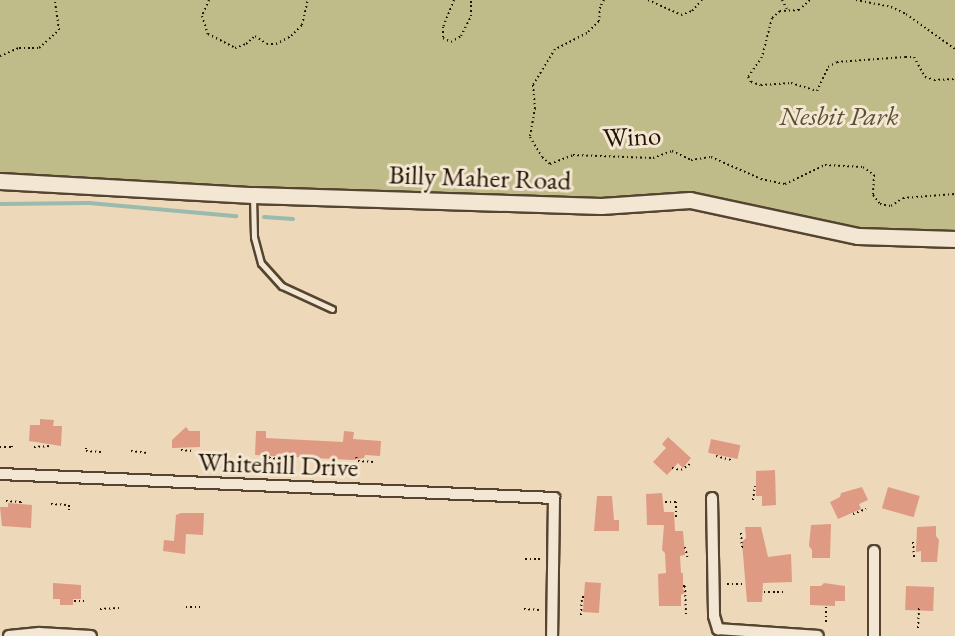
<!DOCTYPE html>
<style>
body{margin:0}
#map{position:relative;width:955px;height:636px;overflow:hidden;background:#edd8b9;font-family:"EB Garamond",serif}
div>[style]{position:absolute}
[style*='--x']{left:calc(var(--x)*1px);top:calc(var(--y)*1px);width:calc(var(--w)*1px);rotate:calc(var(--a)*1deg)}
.green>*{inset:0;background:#bfbc8a}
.stream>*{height:4px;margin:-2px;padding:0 2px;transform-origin:2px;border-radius:2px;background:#99baad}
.building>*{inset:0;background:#df9a83;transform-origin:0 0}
.path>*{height:2px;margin-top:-1px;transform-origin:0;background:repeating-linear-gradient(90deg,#221403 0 1.5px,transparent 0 4.5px)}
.roads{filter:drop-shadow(2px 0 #554530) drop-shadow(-2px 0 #554530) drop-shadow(0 2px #554530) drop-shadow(0 -2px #554530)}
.service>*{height:5px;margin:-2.5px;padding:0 2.5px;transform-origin:2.5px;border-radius:2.5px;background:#f3e6d2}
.minor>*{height:10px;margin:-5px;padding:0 5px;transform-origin:5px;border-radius:5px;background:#f3e6d2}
.secondary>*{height:15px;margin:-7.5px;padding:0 7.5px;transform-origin:7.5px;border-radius:7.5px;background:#f3e6d2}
span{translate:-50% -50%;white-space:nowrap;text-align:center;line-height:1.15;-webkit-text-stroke:6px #f3e6d2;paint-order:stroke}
.park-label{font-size:27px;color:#594f32;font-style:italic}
.street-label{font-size:27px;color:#221403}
</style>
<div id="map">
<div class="green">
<i style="clip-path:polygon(0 0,955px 0,955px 239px,843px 232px,702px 201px,576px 201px,0 184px)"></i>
</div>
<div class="stream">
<i style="--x:0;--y:204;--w:89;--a:-0.6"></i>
<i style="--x:89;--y:203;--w:148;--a:5.1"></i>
<i style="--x:264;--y:217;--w:29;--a:4"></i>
</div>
<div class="building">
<i style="clip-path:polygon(40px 419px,54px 420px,53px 426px,62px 426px,61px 446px,29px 441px,30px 425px,40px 425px)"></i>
<i style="clip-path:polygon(186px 427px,189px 431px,200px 431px,200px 447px,172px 448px,172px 440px)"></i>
<i style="clip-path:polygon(256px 431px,266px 431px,266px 438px,343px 442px,344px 431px,354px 432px,353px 439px,381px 441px,380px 456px,365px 455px,364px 458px,353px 460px,255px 455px)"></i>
<i style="clip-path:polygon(668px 437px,691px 458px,683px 468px,678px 463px,667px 475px,653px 462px,666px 448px,662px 444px)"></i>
<i style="left:711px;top:439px;width:30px;height:14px;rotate:12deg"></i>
<i style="clip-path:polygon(775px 470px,776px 505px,762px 506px,762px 496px,756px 496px,756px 471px)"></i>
<i style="clip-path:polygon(862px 487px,868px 500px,859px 504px,861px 509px,838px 519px,830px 502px,840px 497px,841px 493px)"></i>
<i style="left:888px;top:487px;width:33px;height:22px;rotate:16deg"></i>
<i style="clip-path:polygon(662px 493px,664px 512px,674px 512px,675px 531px,683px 531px,685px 555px,680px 556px,681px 573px,683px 573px,683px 589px,686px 592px,681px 595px,681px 606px,659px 606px,658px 574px,666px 573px,665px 553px,662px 550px,664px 525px,647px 525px,646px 494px)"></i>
<i style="clip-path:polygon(597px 496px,612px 496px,614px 520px,619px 520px,619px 531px,594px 531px)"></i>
<i style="clip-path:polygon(8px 503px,32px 505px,31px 528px,2px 526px,0 507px,8px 507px)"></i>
<i style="clip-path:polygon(181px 513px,204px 513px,203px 535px,186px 534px,185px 554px,163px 551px,164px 540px,174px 541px,176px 515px)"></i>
<i style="clip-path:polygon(831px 524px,830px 558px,812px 558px,812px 550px,809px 546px,811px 525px)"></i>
<i style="clip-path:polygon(936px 526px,936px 536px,939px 540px,937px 562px,921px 562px,921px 551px,916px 552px,917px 527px)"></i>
<i style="clip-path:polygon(745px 527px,761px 527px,768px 557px,791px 554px,792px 582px,763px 583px,762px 602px,747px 602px,742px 542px,746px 538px)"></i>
<i style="left:585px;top:582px;width:16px;height:30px;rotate:4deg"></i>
<i style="clip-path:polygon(53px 583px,81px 585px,81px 599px,73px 599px,73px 605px,60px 605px,60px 599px,53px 599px)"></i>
<i style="clip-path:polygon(824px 583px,845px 586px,845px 601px,835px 601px,835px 606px,810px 605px,810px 586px,821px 586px)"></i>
<i style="left:906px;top:586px;width:28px;height:24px;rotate:2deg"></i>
</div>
<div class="path">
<i style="--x:209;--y:0;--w:17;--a:114"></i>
<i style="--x:202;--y:16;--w:19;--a:72"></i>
<i style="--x:208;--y:34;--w:30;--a:27"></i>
<i style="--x:235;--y:48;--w:12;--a:-20"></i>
<i style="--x:246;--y:44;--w:12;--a:-42"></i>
<i style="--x:255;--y:36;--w:14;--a:34"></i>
<i style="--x:267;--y:44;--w:9;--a:0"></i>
<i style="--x:276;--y:44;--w:17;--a:-28"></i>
<i style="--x:291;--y:36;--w:16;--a:-45"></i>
<i style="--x:302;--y:25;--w:26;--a:-77"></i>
<i style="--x:454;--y:0;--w:29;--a:112"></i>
<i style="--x:443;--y:27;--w:11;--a:90"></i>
<i style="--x:443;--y:38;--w:9;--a:27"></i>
<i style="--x:451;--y:42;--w:12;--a:-31"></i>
<i style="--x:461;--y:36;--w:22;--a:-63"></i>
<i style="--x:471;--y:16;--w:16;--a:-90"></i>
<i style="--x:604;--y:0;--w:8;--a:120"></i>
<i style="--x:600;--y:7;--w:14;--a:94"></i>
<i style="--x:599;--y:21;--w:17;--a:135"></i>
<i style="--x:587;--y:33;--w:36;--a:153"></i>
<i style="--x:555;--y:49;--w:42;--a:121.4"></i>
<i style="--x:533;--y:85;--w:23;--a:85"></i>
<i style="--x:535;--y:108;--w:29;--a:100"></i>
<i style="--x:530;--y:137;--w:23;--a:59"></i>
<i style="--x:542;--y:157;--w:11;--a:41"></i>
<i style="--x:550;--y:164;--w:25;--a:-21"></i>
<i style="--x:573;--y:155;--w:80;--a:2.1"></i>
<i style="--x:653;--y:158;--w:20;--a:-20"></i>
<i style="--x:672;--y:151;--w:21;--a:25"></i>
<i style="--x:691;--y:160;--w:20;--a:-9"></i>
<i style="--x:711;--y:157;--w:55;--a:23.7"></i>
<i style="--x:761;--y:179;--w:25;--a:12"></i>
<i style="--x:785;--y:184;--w:44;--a:-25.4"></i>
<i style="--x:825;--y:165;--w:38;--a:3"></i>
<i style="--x:863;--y:167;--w:14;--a:36"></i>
<i style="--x:874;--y:175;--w:20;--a:93"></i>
<i style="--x:873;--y:195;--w:11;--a:52"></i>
<i style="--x:880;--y:204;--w:11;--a:10"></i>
<i style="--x:891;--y:206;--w:14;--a:-34"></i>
<i style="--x:903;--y:198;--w:52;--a:-4.4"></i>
<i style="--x:648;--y:0;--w:36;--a:24"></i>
<i style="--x:681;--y:15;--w:12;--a:-20"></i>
<i style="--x:692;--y:11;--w:15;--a:-48"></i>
<i style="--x:782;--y:0;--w:10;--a:61"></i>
<i style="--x:810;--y:0;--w:15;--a:138"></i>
<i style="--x:799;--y:10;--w:19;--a:177"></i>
<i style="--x:780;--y:11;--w:11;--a:139"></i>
<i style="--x:772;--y:18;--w:40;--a:104.4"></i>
<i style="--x:762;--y:57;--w:24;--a:125"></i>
<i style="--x:748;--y:77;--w:6;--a:59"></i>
<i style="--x:751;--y:82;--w:10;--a:17"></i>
<i style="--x:761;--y:85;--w:30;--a:-4"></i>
<i style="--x:791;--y:83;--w:27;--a:17"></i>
<i style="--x:817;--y:91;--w:26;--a:-65"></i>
<i style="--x:828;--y:67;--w:10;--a:-29"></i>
<i style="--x:837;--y:62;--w:68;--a:-4.2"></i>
<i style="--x:905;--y:57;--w:9;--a:0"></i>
<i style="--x:914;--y:57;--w:23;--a:61"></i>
<i style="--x:925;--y:77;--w:9;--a:18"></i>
<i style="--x:934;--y:80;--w:21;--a:-3"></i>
<i style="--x:856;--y:0;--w:36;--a:11"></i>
<i style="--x:891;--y:7;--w:17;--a:25"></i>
<i style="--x:906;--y:14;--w:60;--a:35.5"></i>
<i style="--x:0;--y:56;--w:21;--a:-23"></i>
<i style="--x:19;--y:48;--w:20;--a:0"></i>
<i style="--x:39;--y:48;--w:27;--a:-42"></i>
<i style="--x:59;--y:30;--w:30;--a:-98"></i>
<i style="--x:0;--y:447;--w:12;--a:0"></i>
<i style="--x:12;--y:447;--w:4;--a:-90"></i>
<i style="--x:34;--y:447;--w:17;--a:-3"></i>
<i style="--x:86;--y:448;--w:3;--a:90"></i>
<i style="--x:86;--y:451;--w:15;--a:4"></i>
<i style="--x:181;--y:450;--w:12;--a:5"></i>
<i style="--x:131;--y:451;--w:17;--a:7"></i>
<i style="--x:269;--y:456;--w:2;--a:90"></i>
<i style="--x:269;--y:458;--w:14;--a:4"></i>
<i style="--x:716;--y:456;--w:16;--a:15"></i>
<i style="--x:356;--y:457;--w:4;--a:63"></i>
<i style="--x:358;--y:461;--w:17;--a:3"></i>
<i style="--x:672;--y:468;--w:9;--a:13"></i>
<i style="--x:681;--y:470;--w:11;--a:-34"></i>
<i style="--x:753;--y:500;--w:14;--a:-82"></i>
<i style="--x:6;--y:501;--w:15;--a:4"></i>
<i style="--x:21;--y:502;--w:4;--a:90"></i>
<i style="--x:665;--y:502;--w:11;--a:0"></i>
<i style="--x:676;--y:502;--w:16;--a:90"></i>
<i style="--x:51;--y:504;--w:18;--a:3"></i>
<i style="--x:69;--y:505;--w:5;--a:90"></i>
<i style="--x:853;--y:514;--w:14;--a:-21"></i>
<i style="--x:741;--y:533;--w:14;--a:86"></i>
<i style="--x:742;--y:547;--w:2;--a:0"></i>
<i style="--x:913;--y:542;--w:15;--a:86"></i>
<i style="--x:685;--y:547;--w:13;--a:77"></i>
<i style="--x:525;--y:559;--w:18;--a:0"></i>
<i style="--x:727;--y:584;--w:17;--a:0"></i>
<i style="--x:683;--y:586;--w:2;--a:0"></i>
<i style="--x:685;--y:586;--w:30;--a:88"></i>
<i style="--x:764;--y:592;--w:21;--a:0"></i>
<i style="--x:74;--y:601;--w:10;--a:0"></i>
<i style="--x:186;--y:607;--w:14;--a:0"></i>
<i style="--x:826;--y:607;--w:17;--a:90"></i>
<i style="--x:100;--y:609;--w:19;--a:-3"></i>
<i style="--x:524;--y:609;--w:17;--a:3"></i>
<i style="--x:581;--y:615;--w:18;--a:-87"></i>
<i style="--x:582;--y:597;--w:2;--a:0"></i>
<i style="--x:918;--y:628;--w:21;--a:-87"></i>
</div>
<div class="roads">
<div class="service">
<i style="--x:253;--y:196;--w:41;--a:88.6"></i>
<i style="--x:254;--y:237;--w:27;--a:75"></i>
<i style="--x:261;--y:263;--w:31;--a:48"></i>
<i style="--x:282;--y:286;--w:55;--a:24.7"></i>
</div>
<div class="minor">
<i style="--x:0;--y:474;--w:555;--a:2.48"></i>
<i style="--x:554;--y:498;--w:138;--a:90.8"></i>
<i style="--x:712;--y:498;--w:118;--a:89"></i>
<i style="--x:714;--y:616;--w:14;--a:73"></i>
<i style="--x:718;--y:629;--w:100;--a:4"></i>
<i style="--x:9;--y:636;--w:30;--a:-6"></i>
<i style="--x:39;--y:633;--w:52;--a:3.3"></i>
<i style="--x:874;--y:636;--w:85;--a:-90"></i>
</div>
<div class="secondary">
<i style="--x:0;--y:181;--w:253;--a:3.2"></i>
<i style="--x:253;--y:195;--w:348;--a:1.8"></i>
<i style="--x:601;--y:206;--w:89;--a:-3.9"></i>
<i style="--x:690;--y:200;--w:172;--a:12.1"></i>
<i style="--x:858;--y:236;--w:97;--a:1.8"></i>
</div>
</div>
<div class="park-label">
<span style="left:839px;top:116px">Nesbit Park</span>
</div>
<div class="street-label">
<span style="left:632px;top:136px;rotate:-3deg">Wino</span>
<span style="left:480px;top:177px;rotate:2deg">Billy Maher Road</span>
<span style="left:278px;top:464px;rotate:2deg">Whitehill Drive</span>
</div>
</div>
